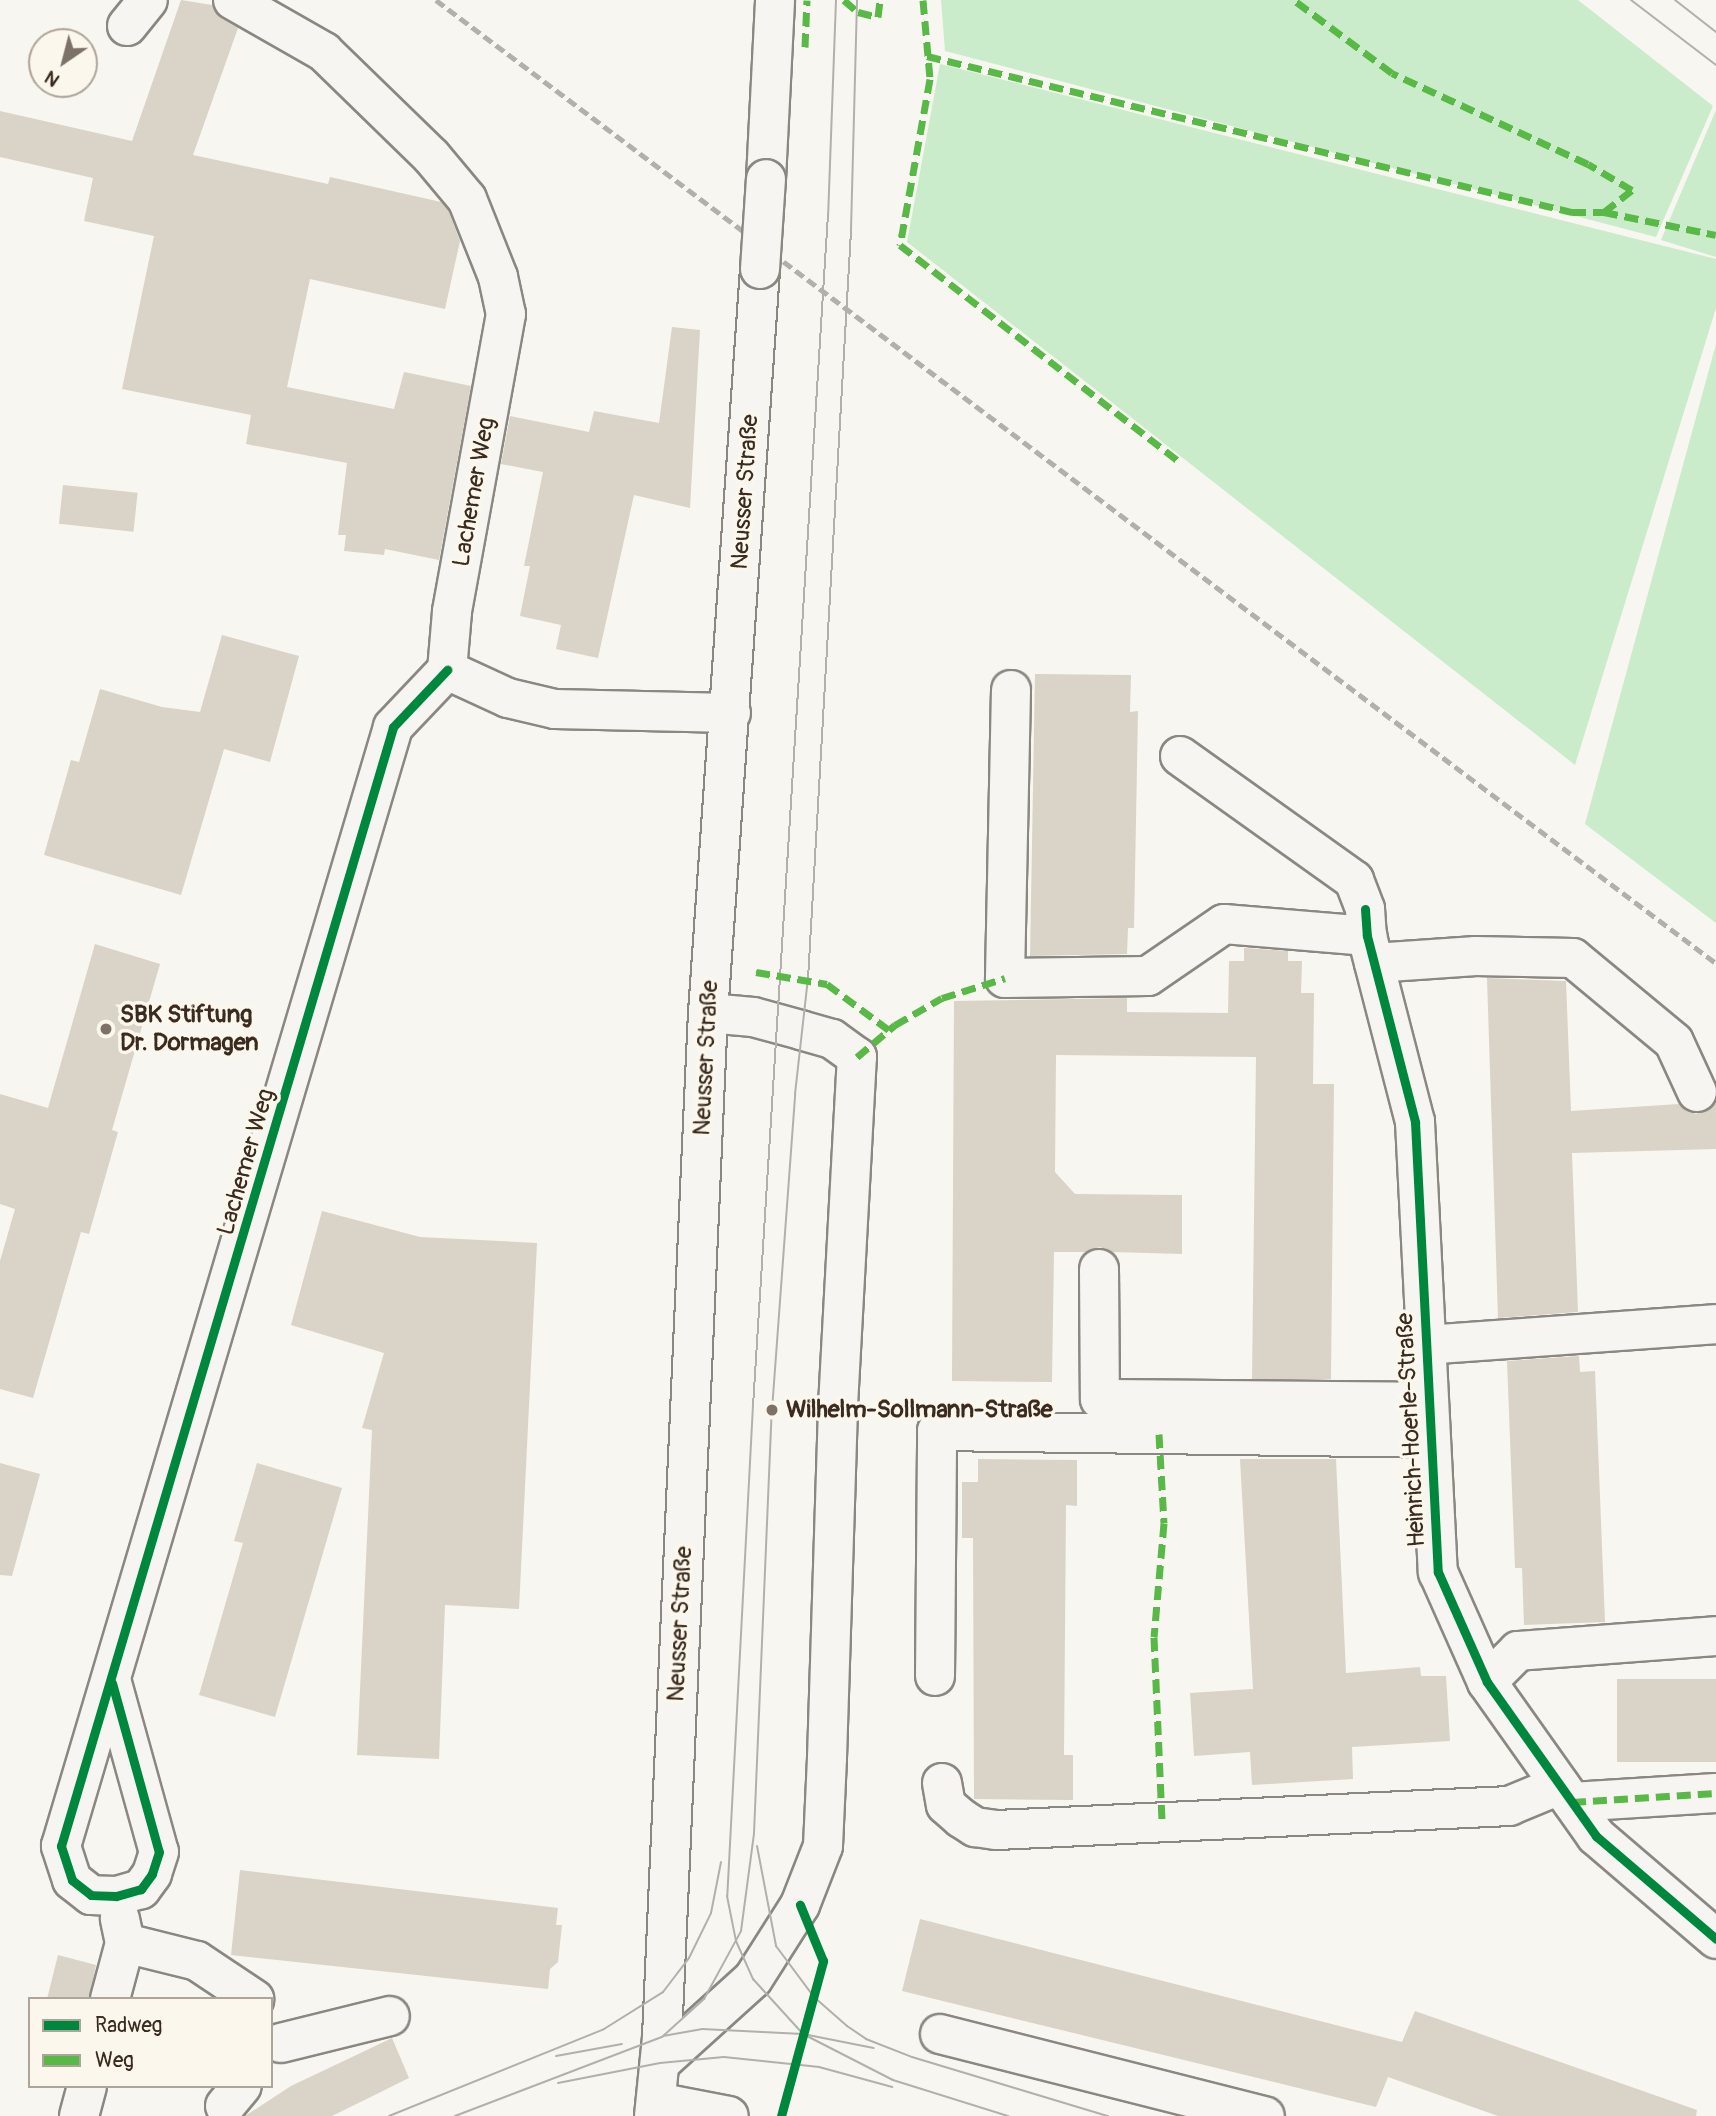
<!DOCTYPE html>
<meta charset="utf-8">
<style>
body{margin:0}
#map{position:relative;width:1716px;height:2116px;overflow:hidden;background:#f8f6f0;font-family:Pangolin,sans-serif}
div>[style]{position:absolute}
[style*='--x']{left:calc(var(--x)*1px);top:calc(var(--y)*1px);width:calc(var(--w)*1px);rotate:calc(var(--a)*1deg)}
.green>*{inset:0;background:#caecca}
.building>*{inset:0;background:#dad3c7;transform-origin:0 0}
.roads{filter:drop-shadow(2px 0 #8b8781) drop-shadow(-2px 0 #8b8781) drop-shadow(0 2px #8b8781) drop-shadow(0 -2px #8b8781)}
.minor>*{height:38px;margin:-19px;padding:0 19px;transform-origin:19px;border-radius:19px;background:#f6f5f1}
.major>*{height:38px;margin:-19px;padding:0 19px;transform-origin:19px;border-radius:19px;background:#f6f5f1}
.tram>*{height:2px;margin:-1px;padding:0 1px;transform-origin:1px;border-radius:1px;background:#b3b0ac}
.rail>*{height:5px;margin-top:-2.5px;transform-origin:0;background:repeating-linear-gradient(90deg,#b3b0ac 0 10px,transparent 0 15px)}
.bridges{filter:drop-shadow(2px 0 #8b8781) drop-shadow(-2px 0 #8b8781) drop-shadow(0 2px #8b8781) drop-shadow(0 -2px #8b8781)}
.major-bridge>*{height:38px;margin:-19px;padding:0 19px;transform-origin:19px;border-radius:19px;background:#f6f5f1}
.quiet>*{height:7px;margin-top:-3.5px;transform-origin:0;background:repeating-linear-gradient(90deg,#58b947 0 14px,transparent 0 21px)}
.cycleway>*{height:9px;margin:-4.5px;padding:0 4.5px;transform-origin:4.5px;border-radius:4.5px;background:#00873e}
.dots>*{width:19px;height:19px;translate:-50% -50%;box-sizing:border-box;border:4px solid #fbf7ec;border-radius:50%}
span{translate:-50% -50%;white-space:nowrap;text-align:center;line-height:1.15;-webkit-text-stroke:7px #fbf7ec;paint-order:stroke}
.street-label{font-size:24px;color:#3b2a1e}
.poi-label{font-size:24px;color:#3b2a1e;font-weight:700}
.left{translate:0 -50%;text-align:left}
.legend{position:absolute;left:28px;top:1997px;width:245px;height:91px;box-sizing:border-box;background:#fbf7ec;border:2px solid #aea59a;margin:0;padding:9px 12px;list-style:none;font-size:21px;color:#3b2a1e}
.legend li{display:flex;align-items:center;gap:14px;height:35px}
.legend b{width:35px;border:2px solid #aea59a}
.north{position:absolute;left:28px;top:28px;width:70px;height:70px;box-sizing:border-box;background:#fbf7ec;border:2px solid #aea59a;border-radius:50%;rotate:215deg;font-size:19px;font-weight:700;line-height:28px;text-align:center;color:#3b2a1e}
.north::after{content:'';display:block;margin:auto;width:24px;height:32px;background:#7d7168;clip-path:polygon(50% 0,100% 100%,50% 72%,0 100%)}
</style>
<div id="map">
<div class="green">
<i style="clip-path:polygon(941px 0,1578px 0,1713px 106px,1656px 237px,945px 51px)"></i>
<i style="clip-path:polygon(940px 64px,1716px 259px,1716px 308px,1575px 765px,907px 242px)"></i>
<i style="clip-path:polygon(1716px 110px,1716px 257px,1661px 240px)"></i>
<i style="clip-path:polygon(1716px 344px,1716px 923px,1585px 824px)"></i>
</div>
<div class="building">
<i style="clip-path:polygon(181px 0,212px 5px,222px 19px,238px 28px,193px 155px,328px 184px,330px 177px,441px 202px,448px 210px,460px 241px,445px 309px,310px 279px,287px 387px,394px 409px,404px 372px,471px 386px,439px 560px,385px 549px,384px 555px,344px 551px,346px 535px,338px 535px,347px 463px,246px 444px,251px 415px,122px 389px,154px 236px,84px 221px,93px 178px,0 157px,0 111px,132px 141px)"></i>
<i style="clip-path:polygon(672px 327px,700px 330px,690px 508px,634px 495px,598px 658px,556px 649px,561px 625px,520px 616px,530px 566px,524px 566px,543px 472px,501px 464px,510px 416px,589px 432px,594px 411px,659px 423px)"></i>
<i style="left:63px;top:485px;width:75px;height:39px;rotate:6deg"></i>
<i style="clip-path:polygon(222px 635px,299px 656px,270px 762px,224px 749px,181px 895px,44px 855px,71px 760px,79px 762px,100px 689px,162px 707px,200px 712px)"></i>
<i style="clip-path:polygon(1035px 674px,1131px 675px,1130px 712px,1138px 711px,1134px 928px,1128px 928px,1127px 954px,1030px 956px)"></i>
<i style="clip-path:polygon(95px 944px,160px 964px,112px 1130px,118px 1132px,89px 1234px,81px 1232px,33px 1398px,0 1389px,0 1261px,15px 1209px,0 1204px,0 1094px,48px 1108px)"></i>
<i style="clip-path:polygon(1244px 948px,1288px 951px,1288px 961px,1302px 961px,1301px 993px,1314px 993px,1313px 1084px,1334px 1084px,1331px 1379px,1252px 1379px,1256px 1057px,1056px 1055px,1055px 1172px,1075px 1194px,1182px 1195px,1182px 1254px,1112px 1252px,1100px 1247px,1086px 1252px,1054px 1252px,1052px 1382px,952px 1381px,954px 1001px,1127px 998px,1127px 1012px,1228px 1013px,1229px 961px,1244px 961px)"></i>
<i style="clip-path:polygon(1487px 978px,1566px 981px,1571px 1111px,1679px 1104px,1696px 1114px,1716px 1102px,1716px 1149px,1572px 1153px,1578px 1312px,1498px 1318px)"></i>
<i style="clip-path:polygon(322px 1211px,420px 1237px,537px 1243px,519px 1609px,445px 1605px,439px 1759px,357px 1755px,372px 1430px,362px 1428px,384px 1353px,291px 1325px)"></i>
<i style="clip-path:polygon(1579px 1356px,1580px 1372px,1595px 1371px,1605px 1622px,1524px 1625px,1522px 1568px,1515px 1568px,1507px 1361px)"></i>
<i style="clip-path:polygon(978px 1459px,1077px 1460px,1077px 1506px,1066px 1505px,1064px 1755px,1073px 1755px,1073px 1800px,974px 1799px,973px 1538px,962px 1538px,962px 1482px,978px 1482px)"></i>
<i style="clip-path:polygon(1240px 1459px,1336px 1459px,1346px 1673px,1420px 1667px,1421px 1676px,1446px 1676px,1450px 1741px,1352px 1747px,1353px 1779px,1252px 1785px,1250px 1752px,1194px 1756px,1190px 1693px,1253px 1689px)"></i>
<i style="clip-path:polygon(0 1463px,40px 1474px,12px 1576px,0 1575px)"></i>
<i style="clip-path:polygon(257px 1463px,342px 1488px,275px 1717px,199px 1695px,243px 1543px,234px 1541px)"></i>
<i style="left:1716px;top:1679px;width:83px;height:99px;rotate:90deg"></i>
<i style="clip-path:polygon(240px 1870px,558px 1908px,556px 1925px,562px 1925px,558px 1962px,550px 1969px,548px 1989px,231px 1955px)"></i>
<i style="clip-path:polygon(920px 1919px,1402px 2042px,1415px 2011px,1697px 2110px,1696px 2116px,1498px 2116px,1388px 2077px,1376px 2107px,902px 1991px)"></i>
<i style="clip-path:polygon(58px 1955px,96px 1965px,89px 1999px,47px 1999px)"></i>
<i style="clip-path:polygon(392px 2038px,409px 2078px,332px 2116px,245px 2116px,291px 2086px)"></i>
</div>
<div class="roads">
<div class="minor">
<i style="--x:233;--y:0;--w:105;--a:29.7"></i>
<i style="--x:324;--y:52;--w:149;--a:44.2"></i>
<i style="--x:431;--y:156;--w:56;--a:50.1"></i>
<i style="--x:467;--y:199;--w:84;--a:68.3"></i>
<i style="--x:498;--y:277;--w:38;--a:78"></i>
<i style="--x:506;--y:314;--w:303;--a:100.3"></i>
<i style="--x:452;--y:612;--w:58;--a:94.9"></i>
<i style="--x:447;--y:670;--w:67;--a:24.7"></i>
<i style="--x:508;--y:698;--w:48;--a:13.2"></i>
<i style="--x:555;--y:709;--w:176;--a:1.3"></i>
<i style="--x:127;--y:26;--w:33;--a:-51"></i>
<i style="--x:1011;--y:690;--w:288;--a:91.2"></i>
<i style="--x:1005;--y:978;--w:143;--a:-0.8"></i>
<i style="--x:1148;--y:976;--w:92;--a:-34.4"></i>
<i style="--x:1224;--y:924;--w:144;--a:4.8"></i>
<i style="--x:1180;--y:756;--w:214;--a:35.5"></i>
<i style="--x:1354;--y:880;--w:31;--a:69"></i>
<i style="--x:1365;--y:909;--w:27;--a:86"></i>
<i style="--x:1367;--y:936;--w:192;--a:75.5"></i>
<i style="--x:1415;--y:1122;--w:451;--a:87.1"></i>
<i style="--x:1438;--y:1572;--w:120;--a:66"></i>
<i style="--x:1487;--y:1682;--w:189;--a:54.7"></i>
<i style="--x:1596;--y:1836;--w:158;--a:40.6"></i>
<i style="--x:1374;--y:963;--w:102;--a:-3.9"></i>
<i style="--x:1476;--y:956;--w:97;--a:1.2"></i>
<i style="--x:1573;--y:958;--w:131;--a:39.7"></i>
<i style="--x:1674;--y:1042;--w:55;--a:65.3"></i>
<i style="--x:1099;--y:1269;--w:130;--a:89.6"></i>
<i style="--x:1100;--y:1399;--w:327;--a:0.5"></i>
<i style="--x:1425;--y:1345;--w:292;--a:-4.1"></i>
<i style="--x:935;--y:1676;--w:245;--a:-89.5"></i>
<i style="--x:937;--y:1431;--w:493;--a:0.8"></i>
<i style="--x:1487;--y:1682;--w:44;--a:-45"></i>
<i style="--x:1518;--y:1651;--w:199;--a:-4.3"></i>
<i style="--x:112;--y:1683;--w:175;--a:74.5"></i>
<i style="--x:159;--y:1852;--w:23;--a:108"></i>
<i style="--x:152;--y:1874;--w:19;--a:126"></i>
<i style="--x:141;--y:1889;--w:26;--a:164"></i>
<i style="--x:116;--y:1896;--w:25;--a:-178"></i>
<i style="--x:91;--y:1895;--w:24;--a:-142"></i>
<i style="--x:72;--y:1880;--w:36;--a:-108"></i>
<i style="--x:61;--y:1846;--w:1167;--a:-73.47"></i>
<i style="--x:393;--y:727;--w:79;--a:-46.5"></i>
<i style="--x:942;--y:1783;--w:22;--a:80"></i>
<i style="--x:946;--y:1805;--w:20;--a:41"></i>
<i style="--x:961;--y:1818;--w:17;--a:33"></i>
<i style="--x:975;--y:1827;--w:22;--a:8"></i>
<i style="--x:997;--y:1830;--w:513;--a:-2.68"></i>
<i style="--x:1509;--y:1806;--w:55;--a:-22.4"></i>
<i style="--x:1572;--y:1802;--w:144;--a:-3.6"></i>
<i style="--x:125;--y:1943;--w:74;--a:14"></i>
<i style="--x:197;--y:1961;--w:69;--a:33.7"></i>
<i style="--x:110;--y:1999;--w:58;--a:-75"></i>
<i style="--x:125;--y:1943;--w:25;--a:-102"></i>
<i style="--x:940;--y:2034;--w:335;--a:14.2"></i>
<i style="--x:281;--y:2043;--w:112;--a:-13.9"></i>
<i style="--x:660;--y:2063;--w:125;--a:-42.1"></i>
<i style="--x:753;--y:1979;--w:88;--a:-57.6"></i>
<i style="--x:800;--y:1905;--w:63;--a:-68.7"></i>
<i style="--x:823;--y:1846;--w:88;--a:-87.4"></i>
<i style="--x:827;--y:1758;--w:352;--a:-88.2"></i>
<i style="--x:838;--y:1406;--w:350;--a:-86.9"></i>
<i style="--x:857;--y:1057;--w:31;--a:-144"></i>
<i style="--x:832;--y:1039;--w:32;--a:-164"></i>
<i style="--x:801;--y:1030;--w:50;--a:-164.8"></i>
<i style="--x:753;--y:1017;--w:45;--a:-174.9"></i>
<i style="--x:656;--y:2102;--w:74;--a:10.9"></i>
<i style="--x:225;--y:2106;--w:26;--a:-50"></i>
<i style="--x:79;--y:2116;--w:31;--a:-75"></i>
</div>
<div class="major">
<i style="--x:766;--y:179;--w:179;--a:-87.1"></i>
<i style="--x:654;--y:2116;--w:79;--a:-84.2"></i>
<i style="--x:662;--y:2037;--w:1025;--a:-87.43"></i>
<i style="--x:708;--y:1013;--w:746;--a:-86"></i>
</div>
</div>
<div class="tram">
<i style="--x:836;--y:0;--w:214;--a:92.1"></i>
<i style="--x:828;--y:214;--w:1193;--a:93.6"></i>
<i style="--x:753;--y:1405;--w:492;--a:93"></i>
<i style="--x:727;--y:1896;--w:46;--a:78.7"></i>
<i style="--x:736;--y:1941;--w:42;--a:65.9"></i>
<i style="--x:753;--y:1979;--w:74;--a:47.7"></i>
<i style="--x:803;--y:2034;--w:101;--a:27.1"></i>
<i style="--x:893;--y:2080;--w:121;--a:17.4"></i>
<i style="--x:1631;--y:0;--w:107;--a:37.4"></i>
<i style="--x:1675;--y:0;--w:52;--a:38"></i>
<i style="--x:757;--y:1846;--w:102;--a:79.2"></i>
<i style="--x:776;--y:1946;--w:64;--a:53.3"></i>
<i style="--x:814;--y:1997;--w:44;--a:41.3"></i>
<i style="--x:847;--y:2026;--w:23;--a:34"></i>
<i style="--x:866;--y:2039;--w:49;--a:21.4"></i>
<i style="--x:912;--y:2057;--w:205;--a:16.8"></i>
<i style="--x:663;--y:2036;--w:40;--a:-10"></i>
<i style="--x:702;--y:2029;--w:101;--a:2.8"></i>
<i style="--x:803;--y:2034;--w:72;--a:11.2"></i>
<i style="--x:556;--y:2056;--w:67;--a:-10.3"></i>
<i style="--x:558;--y:2083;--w:104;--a:-11.1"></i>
<i style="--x:660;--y:2063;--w:64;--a:-5.4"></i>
<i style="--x:724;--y:2057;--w:96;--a:6"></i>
<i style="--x:819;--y:2067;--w:76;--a:15.3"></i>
<i style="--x:389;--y:2116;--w:232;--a:-22"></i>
<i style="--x:604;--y:2029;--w:70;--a:-32.1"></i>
<i style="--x:663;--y:1992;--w:43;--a:-52.6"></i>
<i style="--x:689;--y:1958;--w:50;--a:-63.9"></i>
<i style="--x:711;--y:1913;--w:52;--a:-78.9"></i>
<i style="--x:455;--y:2116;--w:222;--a:-20.9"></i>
<i style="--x:662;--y:2037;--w:57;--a:-42.1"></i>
<i style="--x:704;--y:1999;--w:77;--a:-61.4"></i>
<i style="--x:741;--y:1931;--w:99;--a:-82.4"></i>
<i style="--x:754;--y:1833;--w:423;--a:-87.6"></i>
<i style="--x:772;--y:1410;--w:317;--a:-85.8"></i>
<i style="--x:795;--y:1094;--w:116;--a:-83.6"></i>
<i style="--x:808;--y:979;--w:750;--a:-86.71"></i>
<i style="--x:851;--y:230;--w:230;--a:-88.5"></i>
</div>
<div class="rail">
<i style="--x:436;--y:0;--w:1602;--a:36.96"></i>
</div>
<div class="bridges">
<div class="major-bridge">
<i style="--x:760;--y:269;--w:90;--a:-86.2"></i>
</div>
</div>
<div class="quiet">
<i style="--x:844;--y:0;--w:18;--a:41"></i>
<i style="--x:858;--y:12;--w:21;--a:14"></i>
<i style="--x:878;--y:17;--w:17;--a:-83"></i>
<i style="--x:923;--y:0;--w:79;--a:84.9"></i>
<i style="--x:930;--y:79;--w:169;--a:100.2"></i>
<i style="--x:900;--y:245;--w:352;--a:37.8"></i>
<i style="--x:805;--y:47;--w:47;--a:-87.6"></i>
<i style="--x:927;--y:56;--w:664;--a:13.6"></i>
<i style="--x:1572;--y:212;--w:32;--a:0"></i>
<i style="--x:1604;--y:212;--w:36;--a:-38"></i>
<i style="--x:1632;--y:190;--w:51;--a:-149.4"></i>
<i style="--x:1588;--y:164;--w:216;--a:-155.1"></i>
<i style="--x:1392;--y:73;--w:122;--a:-143.3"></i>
<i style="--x:1604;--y:212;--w:114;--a:11.6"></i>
<i style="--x:756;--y:972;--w:72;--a:9.6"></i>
<i style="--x:827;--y:984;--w:77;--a:36.6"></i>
<i style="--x:857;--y:1057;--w:50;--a:-40.1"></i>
<i style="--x:895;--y:1025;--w:54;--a:-29.9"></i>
<i style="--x:942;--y:998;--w:66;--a:-17.6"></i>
<i style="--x:1159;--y:1434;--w:89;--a:86.8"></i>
<i style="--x:1164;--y:1523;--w:114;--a:95"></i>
<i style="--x:1154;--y:1637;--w:186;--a:87.5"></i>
<i style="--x:1572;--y:1802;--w:144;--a:-3.6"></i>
</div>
<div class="cycleway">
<i style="--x:1365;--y:909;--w:27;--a:86"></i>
<i style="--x:1367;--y:936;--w:192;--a:75.5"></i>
<i style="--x:1415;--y:1122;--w:451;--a:87.1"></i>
<i style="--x:1438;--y:1572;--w:120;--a:66"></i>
<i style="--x:1487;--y:1682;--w:189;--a:54.7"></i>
<i style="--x:1596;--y:1836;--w:158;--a:40.6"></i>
<i style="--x:112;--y:1683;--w:175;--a:74.5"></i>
<i style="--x:159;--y:1852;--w:23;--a:108"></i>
<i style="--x:152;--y:1874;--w:19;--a:126"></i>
<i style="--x:141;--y:1889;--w:26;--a:164"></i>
<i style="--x:116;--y:1896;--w:25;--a:-178"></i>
<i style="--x:91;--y:1895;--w:24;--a:-142"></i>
<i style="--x:72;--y:1880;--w:36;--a:-108"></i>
<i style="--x:61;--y:1846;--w:1167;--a:-73.47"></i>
<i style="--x:393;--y:727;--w:79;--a:-46.5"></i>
<i style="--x:781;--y:2116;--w:161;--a:-74.8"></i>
<i style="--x:823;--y:1961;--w:61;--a:-112.3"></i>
</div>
<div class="dots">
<i style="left:106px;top:1029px;background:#7d7168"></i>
<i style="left:772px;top:1410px;background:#7d7168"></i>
</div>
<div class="street-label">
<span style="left:474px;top:492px;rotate:-80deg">Lachemer Weg</span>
<span style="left:745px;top:492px;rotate:-86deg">Neusser Straße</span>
<span style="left:706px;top:1058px;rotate:-87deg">Neusser Straße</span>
<span style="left:246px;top:1162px;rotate:-74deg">Lachemer Weg</span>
<span style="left:1411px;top:1430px;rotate:-93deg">Heinrich-Hoerle-Straße</span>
<span style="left:680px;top:1624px;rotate:-87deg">Neusser Straße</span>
</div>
<div class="poi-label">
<span class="left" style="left:120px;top:1029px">SBK Stiftung<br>Dr. Dormagen</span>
<span class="left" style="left:786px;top:1410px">Wilhelm-Sollmann-Straße</span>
</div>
<ul class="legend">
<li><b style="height:9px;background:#00873e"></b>Radweg</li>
<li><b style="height:9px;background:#58b947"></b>Weg</li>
</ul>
<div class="north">N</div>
</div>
